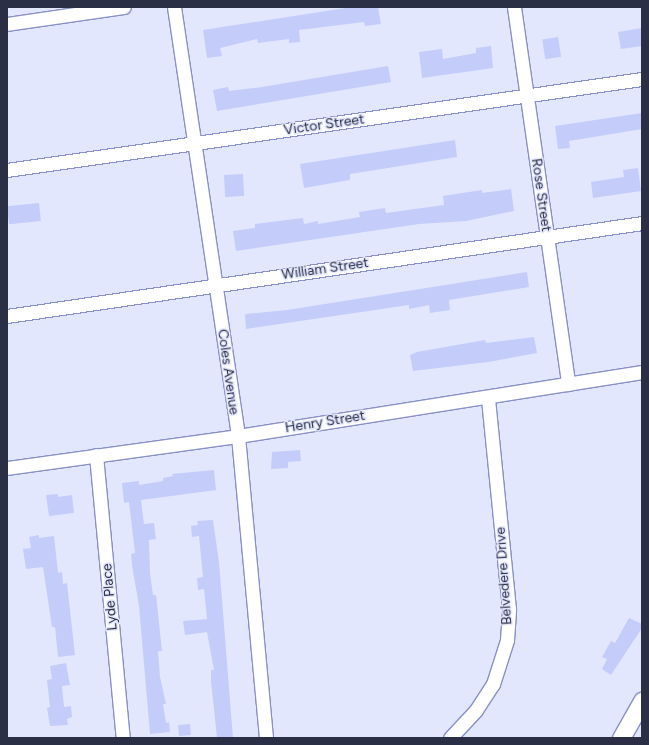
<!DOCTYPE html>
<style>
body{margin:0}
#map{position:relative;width:649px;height:745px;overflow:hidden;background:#e2e7fe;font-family:Figtree,sans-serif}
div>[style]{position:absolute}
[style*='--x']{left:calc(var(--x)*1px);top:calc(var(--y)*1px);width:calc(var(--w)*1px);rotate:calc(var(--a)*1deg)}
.building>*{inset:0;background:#c4ccf9;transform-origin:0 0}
.roads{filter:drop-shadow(1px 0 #8890c5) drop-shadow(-1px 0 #8890c5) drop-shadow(0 1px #8890c5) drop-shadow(0 -1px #8890c5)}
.minor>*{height:13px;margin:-6.5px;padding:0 6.5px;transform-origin:6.5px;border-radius:6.5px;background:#fff}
.tertiary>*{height:17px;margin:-8.5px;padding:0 8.5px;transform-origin:8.5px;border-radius:8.5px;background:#fff}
span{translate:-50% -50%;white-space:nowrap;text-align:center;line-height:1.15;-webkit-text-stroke:3px #e2e7fe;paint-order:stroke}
.street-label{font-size:14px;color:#2b2f45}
.frame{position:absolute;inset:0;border:8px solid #2b2f45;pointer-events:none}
</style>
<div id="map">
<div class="building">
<i style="clip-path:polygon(352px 7px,378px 7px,381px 24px,365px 26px,364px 22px,299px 30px,300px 42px,289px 43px,289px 39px,258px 43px,257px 39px,220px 48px,222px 56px,207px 58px,203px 30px)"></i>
<i style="clip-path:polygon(642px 28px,642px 46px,621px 49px,618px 32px)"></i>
<i style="left:558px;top:37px;width:20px;height:16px;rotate:81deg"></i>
<i style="clip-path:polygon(491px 46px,493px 68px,422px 78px,419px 52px,442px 49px,443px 59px,476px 53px,476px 48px)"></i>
<i style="clip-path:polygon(388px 66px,391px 82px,217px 111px,213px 90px,228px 87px,229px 91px,262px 87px)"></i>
<i style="clip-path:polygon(642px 113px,642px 129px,569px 141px,570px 148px,558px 149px,555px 126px)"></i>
<i style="clip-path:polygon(455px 140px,457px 157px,350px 174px,350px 180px,304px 188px,300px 164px)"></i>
<i style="clip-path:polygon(638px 168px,641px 191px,593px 198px,591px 182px,624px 177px,623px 170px)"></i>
<i style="left:243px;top:174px;width:22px;height:19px;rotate:87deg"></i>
<i style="clip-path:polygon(511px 189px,514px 211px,466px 221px,419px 224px,236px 251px,233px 231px,255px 228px,255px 224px,303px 218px,304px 224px,318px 221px,318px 224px,360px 217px,359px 212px,385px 208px,386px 213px,444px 205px,443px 196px,482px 190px,482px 193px)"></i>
<i style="left:39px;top:203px;width:18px;height:32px;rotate:84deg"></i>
<i style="clip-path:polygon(527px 272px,529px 287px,449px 300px,450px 310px,430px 313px,429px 305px,409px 309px,409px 305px,246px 329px,245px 314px,287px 310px)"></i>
<i style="clip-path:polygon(534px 337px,537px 353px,488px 362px,413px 371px,410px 355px,417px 352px,485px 340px,486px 343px)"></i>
<i style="clip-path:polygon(300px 450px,301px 461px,288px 462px,288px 468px,271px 469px,272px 452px)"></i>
<i style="clip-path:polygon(214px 470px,216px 490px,141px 500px,144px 524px,154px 523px,156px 539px,149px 540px,150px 573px,153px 595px,156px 595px,162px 651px,158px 651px,160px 677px,166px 704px,163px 704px,166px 723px,169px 722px,170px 732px,150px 734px,139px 606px,132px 565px,131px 554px,135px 553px,129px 502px,124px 503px,122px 483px,139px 481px,139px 485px,163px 481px,163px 478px,173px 476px,172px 474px)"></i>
<i style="clip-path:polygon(58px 494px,58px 497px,72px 495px,74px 513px,49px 516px,46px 495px)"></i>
<i style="clip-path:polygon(213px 520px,219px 562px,233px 738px,217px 738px,211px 681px,211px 670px,214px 670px,207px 632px,185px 635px,183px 621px,207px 619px,204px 589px,198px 590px,197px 578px,203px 577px,199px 536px,192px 537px,191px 526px,198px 525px,197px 521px)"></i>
<i style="clip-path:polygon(39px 535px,39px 538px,54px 536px,58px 573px,62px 572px,63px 584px,67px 583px,75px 655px,58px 657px,55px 627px,52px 627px,43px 567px,26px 569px,23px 549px,31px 548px,29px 537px)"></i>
<i style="clip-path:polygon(629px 618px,642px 624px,642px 628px,611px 675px,602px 669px,607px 659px,602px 657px,611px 641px,615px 643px)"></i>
<i style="clip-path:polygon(66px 663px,70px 685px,62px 686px,64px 707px,71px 706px,72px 717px,67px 719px,68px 725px,50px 726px,47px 708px,50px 707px,47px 680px,52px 679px,50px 666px)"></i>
<i style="left:190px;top:724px;width:11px;height:12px;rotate:85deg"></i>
</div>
<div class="roads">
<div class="minor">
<i style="--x:174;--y:7;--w:434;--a:81.5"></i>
<i style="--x:238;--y:436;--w:303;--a:84.7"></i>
<i style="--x:514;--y:7;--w:381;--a:81.8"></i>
<i style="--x:7;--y:24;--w:118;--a:-8.3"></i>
<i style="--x:7;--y:170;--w:641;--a:-8.16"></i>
<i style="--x:7;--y:316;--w:642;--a:-8.33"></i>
<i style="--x:96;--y:455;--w:284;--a:84.6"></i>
<i style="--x:7;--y:468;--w:233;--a:-7.9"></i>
<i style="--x:238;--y:436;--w:409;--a:-9"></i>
<i style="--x:450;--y:738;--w:38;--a:-47"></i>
<i style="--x:476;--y:710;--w:31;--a:-57"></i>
<i style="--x:493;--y:684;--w:46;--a:-72.3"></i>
<i style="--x:507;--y:640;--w:31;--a:-86"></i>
<i style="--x:509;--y:609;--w:213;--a:-95.7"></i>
</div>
<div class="tertiary">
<i style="--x:621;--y:738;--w:43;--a:-60.4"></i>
</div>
</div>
<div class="street-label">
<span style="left:324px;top:125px;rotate:-8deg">Victor Street</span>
<span style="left:541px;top:195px;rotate:82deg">Rose Street</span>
<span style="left:325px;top:269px;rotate:-8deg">William Street</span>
<span style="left:228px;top:372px;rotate:82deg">Coles Avenue</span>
<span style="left:325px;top:422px;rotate:-9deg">Henry Street</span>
<span style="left:504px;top:576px;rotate:-94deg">Belvedere Drive</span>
<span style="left:110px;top:597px;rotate:-95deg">Lyde Place</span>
</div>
<div class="frame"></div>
</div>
